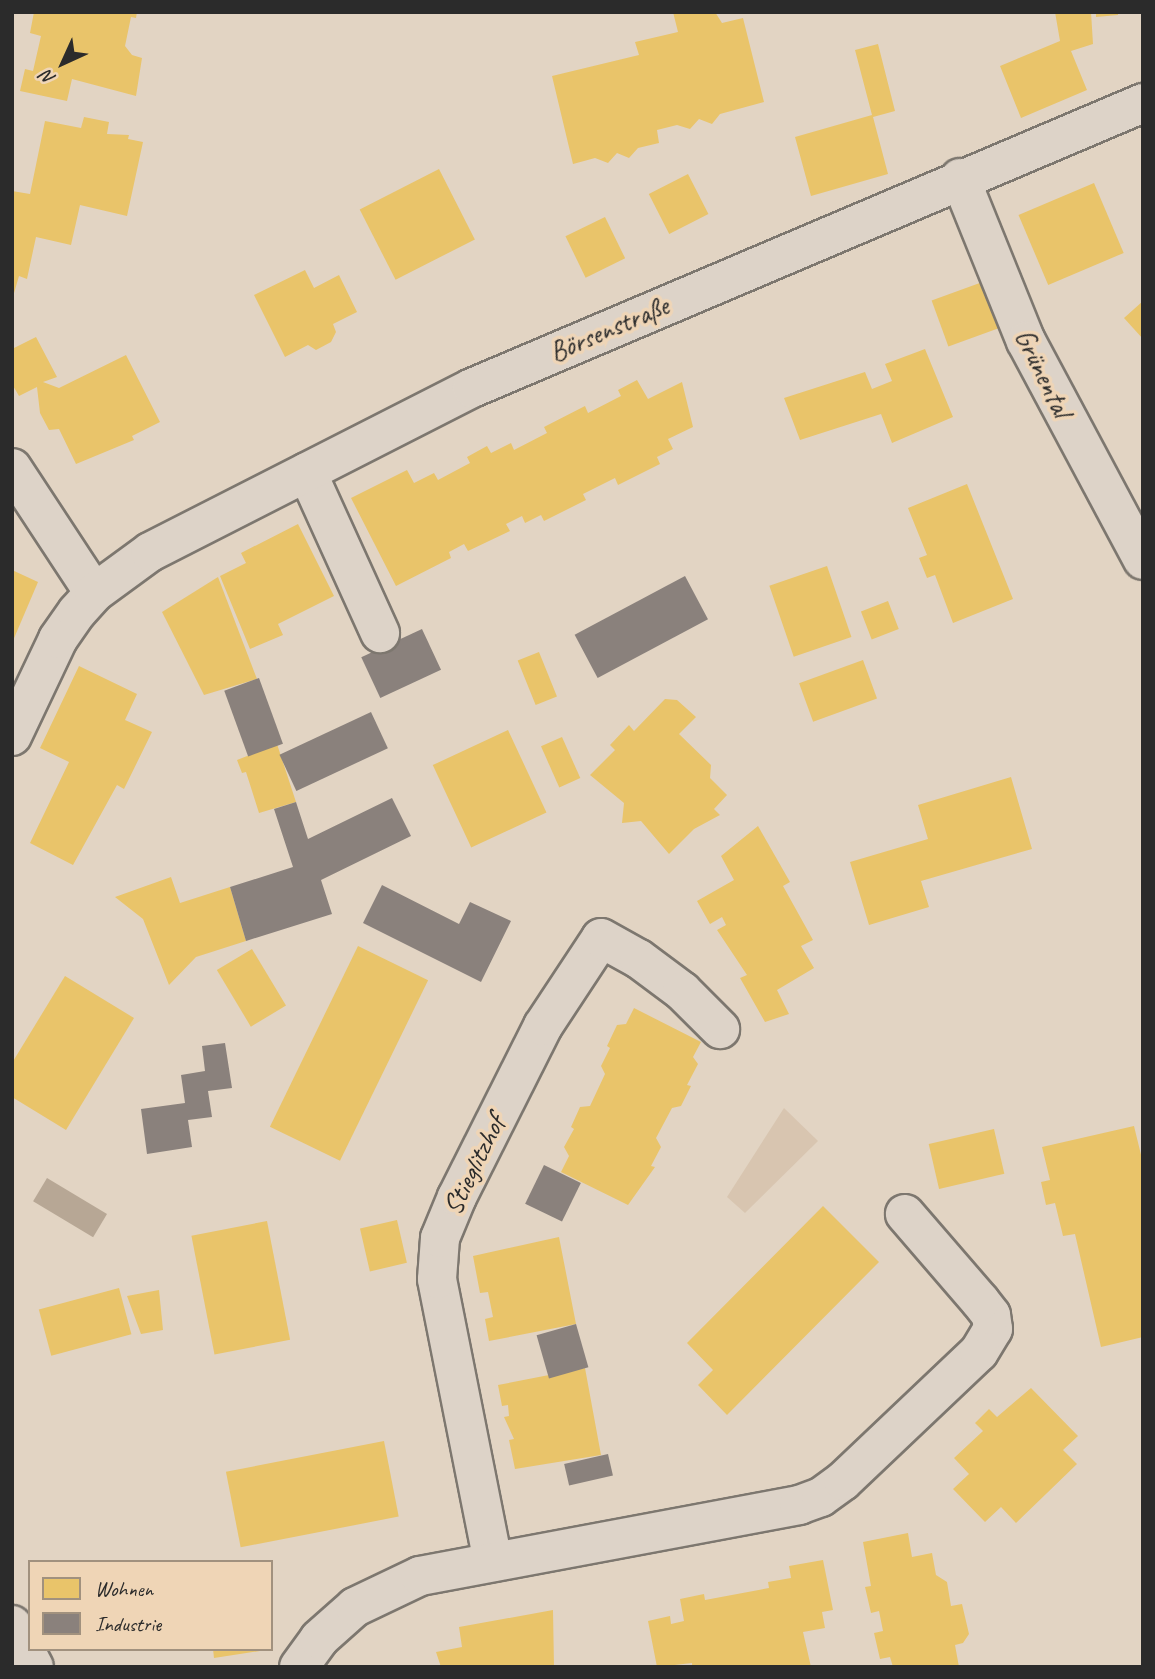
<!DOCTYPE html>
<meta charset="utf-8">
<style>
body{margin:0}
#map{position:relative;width:1155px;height:1679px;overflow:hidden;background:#e2d4c3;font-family:Caveat,sans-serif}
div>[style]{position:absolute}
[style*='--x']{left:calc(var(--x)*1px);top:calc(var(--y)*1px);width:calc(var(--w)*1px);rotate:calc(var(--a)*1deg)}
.green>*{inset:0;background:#d8c5b0}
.water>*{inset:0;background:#b7a795;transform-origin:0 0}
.homes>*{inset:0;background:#e9c46a;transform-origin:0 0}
.industry>*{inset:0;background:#8a817c;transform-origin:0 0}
.roads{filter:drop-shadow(2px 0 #7d776f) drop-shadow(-2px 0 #7d776f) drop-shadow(0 2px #7d776f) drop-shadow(0 -2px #7d776f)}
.minor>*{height:38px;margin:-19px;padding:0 19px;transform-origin:19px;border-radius:19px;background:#ddd3c8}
span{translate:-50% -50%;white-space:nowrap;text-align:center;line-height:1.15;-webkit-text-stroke:7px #efd5b6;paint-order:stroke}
.street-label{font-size:28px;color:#2b2b2b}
.frame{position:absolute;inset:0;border:14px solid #2b2b2b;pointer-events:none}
.legend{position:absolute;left:28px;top:1560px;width:245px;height:91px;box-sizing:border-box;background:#efd5b6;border:2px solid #a1917e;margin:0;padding:9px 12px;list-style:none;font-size:21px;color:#2b2b2b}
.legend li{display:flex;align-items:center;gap:14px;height:35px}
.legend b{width:35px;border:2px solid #a1917e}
.north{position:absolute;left:28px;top:28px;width:70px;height:70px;-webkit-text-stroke:5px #efd5b6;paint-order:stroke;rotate:225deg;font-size:19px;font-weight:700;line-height:28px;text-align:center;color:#2b2b2b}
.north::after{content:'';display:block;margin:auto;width:24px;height:32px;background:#2b2b2b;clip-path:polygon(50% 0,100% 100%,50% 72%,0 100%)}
</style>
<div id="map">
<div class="green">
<i style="clip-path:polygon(784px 1108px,818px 1141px,745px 1213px,727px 1197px)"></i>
</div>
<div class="water">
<i style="left:47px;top:1178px;width:70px;height:27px;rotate:31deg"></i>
</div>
<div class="homes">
<i style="clip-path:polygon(34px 12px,137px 12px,136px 18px,131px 17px,125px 46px,132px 55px,142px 58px,136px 96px,72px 79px,67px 101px,20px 91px,25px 69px,33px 71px,41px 36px,30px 33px)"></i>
<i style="clip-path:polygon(673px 12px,715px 12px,722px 23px,743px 18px,764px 102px,720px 114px,712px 124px,699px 119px,690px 129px,677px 125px,657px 130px,659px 143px,638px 148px,629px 158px,617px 153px,608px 163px,595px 158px,573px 164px,552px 76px,639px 55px,635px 42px,678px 32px)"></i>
<i style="clip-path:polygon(1055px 12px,1091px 12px,1093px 44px,1071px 51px,1087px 90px,1021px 118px,1000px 66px,1060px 41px)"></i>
<i style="clip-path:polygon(1096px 12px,1118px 12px,1118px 15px,1096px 17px)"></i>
<i style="clip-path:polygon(878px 44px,895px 111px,873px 117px,888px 174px,811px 196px,795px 137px,872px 115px,855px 50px)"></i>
<i style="clip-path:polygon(84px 117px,109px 122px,107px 134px,129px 135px,128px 139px,143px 142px,127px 216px,80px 205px,71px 245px,36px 237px,27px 279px,19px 276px,12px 300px,12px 191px,30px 194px,45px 121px,81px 128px)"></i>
<i style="left:439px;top:169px;width:79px;height:89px;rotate:63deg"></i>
<i style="left:688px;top:174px;width:45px;height:44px;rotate:63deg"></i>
<i style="left:1094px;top:183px;width:76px;height:82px;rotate:67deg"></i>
<i style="left:605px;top:217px;width:46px;height:44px;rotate:64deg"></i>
<i style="clip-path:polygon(305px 270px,314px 288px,339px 275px,357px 312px,333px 324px,336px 332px,331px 342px,316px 350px,308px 345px,285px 357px,254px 295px)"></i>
<i style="left:988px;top:280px;width:49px;height:60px;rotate:70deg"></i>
<i style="clip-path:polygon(1143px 301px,1143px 339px,1124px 318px)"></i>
<i style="clip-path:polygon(36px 337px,57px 377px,43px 382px,59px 388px,126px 355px,160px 422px,132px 436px,134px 440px,76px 464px,59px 429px,49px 430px,40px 413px,37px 387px,19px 396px,12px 384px,12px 349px)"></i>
<i style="clip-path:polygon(925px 349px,953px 417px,892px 443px,881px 414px,800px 440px,784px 398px,865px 372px,872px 389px,892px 381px,885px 364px)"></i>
<i style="clip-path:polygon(637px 380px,648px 399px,682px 382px,693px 427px,668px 439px,673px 449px,657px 457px,660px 464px,618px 485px,615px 478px,583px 494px,586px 500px,544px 521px,541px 515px,525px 523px,522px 516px,506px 524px,510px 531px,468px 551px,464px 544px,449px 552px,451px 558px,396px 586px,351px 498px,407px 470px,414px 483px,434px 473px,438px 480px,470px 463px,467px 457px,487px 446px,491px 453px,511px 443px,514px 450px,547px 433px,544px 427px,585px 406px,588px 413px,621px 396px,618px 390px)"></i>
<i style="clip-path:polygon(967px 484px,1013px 599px,953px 623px,935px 575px,927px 578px,919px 558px,927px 555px,908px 508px)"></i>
<i style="clip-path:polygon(298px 524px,334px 596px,278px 624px,283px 635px,250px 649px,220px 576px,246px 563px,241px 553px)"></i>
<i style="left:827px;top:566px;width:75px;height:61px;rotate:71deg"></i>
<i style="clip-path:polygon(12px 570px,38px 582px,12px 643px)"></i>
<i style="clip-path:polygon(218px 577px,257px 679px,204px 695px,162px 612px)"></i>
<i style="left:888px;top:601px;width:30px;height:29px;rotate:69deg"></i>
<i style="left:539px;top:652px;width:48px;height:23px;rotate:68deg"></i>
<i style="left:863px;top:660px;width:41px;height:68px;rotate:70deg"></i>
<i style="clip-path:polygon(79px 666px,137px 694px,125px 720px,152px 732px,124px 789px,117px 785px,73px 865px,30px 843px,69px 762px,40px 748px)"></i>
<i style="clip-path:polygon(665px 699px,677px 700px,696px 717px,679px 734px,711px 765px,710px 778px,727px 795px,714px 809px,720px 815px,694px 829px,669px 854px,641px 821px,622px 823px,624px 803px,590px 775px,615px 750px,610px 745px,629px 725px,634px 731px)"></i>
<i style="left:508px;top:730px;width:91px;height:83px;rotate:65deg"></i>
<i style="left:562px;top:737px;width:45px;height:23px;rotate:66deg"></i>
<i style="clip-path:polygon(277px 744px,296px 802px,259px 813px,246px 772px,242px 773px,237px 760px)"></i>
<i style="clip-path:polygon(1011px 777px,1032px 849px,921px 881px,929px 907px,869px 925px,850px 862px,928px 839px,918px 805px)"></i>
<i style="clip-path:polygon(758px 826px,790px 882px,783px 886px,813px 940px,801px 946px,814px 968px,777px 990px,789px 1014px,765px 1022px,740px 978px,747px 975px,717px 930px,726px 925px,722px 917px,710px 924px,697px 901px,734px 880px,721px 856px)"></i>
<i style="clip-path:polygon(171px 877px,180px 903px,230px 887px,246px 941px,196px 957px,169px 985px,143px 919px,115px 897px)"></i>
<i style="left:358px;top:946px;width:78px;height:201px;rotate:26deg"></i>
<i style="left:252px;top:949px;width:66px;height:41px;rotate:59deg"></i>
<i style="clip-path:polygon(65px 976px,134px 1018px,66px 1130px,12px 1097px,12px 1063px)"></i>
<i style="clip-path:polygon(634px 1008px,701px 1042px,693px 1057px,698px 1064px,687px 1085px,691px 1086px,681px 1106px,672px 1108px,656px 1138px,661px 1147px,651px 1166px,655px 1167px,628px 1205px,561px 1172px,569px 1156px,564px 1147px,574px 1129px,571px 1127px,580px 1107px,590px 1106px,605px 1074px,601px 1066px,610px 1048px,607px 1046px,617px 1025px,626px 1024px)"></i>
<i style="clip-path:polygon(1134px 1126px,1143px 1163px,1143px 1337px,1101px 1347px,1075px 1234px,1063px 1236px,1055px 1203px,1046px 1205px,1041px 1182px,1050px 1180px,1042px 1147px)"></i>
<i style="left:994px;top:1129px;width:46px;height:67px;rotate:77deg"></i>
<i style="clip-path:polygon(823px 1206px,879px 1262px,727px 1415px,698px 1385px,713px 1370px,687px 1343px)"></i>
<i style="left:397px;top:1220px;width:44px;height:38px;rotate:77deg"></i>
<i style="left:267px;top:1221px;width:121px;height:77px;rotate:79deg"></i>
<i style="clip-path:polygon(559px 1237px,576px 1324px,489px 1341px,485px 1319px,493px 1317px,488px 1292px,480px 1293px,473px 1256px)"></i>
<i style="left:119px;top:1288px;width:48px;height:83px;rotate:75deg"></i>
<i style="clip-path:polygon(159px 1290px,163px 1330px,141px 1334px,127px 1296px)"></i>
<i style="clip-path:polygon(585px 1368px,601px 1455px,515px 1469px,509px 1440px,514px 1439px,504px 1417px,509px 1416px,508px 1405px,502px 1406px,498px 1385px)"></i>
<i style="clip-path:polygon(1031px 1388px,1078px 1436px,1063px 1450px,1077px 1464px,1016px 1523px,1001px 1507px,985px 1522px,953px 1489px,969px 1474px,954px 1458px,983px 1431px,975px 1423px,989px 1409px,997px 1417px)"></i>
<i style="left:384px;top:1441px;width:77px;height:161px;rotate:79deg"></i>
<i style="clip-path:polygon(908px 1533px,912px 1557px,932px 1553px,936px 1575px,947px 1582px,951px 1606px,962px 1604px,969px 1634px,963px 1643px,955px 1645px,959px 1667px,893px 1667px,890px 1657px,880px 1659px,874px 1633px,883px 1631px,879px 1611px,871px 1613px,865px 1587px,871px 1586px,863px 1542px)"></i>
<i style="clip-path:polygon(823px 1560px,833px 1610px,822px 1612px,825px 1628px,803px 1632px,811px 1667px,692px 1667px,692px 1663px,657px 1667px,648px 1621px,670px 1616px,671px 1624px,684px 1621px,680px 1599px,704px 1594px,705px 1600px,769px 1588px,768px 1582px,791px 1578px,789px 1566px)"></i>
<i style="clip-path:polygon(553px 1610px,554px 1667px,441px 1667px,436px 1652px,462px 1647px,459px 1627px)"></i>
<i style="clip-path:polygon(213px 1649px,259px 1649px,260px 1651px,214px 1658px)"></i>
</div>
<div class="industry">
<i style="left:685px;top:576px;width:49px;height:125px;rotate:62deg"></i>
<i style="left:422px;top:629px;width:45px;height:67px;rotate:65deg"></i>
<i style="left:259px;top:678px;width:70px;height:37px;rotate:70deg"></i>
<i style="left:371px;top:712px;width:40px;height:101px;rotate:65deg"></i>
<i style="clip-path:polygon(392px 798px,411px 836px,321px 880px,332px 914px,246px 941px,230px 887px,293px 867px,274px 809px,296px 802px,308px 839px)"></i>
<i style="clip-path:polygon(382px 885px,459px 924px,470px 902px,511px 921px,481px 982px,363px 923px)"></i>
<i style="clip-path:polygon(225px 1043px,232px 1088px,208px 1091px,212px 1117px,188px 1120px,192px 1147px,147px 1154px,141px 1109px,185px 1103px,181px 1075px,205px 1071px,202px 1046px)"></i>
<i style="left:544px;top:1165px;width:41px;height:43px;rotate:26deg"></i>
<i style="left:576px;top:1324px;width:45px;height:41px;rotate:74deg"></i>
<i style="left:608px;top:1454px;width:22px;height:45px;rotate:77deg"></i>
</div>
<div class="roads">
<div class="minor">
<i style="--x:960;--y:178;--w:176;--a:68"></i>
<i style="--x:1026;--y:341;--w:248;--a:61.9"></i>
<i style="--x:12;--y:468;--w:149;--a:56.7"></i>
<i style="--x:307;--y:472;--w:177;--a:65.6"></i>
<i style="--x:12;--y:736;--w:107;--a:-64.6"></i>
<i style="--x:58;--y:639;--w:33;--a:-55"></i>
<i style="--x:77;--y:612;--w:25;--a:-48"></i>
<i style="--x:94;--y:593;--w:69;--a:-36.2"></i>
<i style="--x:150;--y:552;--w:361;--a:-27"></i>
<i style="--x:472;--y:388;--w:729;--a:-23.01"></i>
<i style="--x:493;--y:1562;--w:288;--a:-101.2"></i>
<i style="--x:437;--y:1279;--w:41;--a:-85.8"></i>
<i style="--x:440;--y:1238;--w:44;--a:-67.5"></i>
<i style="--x:457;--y:1197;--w:191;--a:-63.3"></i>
<i style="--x:543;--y:1026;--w:105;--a:-56.6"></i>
<i style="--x:601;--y:938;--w:43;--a:28.9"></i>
<i style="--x:639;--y:959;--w:54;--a:36.7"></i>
<i style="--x:682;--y:991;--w:54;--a:45"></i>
<i style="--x:12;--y:1625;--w:47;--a:62.4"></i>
<i style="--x:299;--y:1667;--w:34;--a:-54"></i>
<i style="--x:319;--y:1639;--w:48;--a:-41.6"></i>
<i style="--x:355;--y:1607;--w:72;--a:-25.5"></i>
<i style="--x:420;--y:1576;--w:386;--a:-10.6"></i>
<i style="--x:799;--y:1505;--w:23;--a:-20"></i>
<i style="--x:821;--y:1497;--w:27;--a:-36"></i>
<i style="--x:843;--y:1481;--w:187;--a:-43.5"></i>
<i style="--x:979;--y:1352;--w:27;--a:-59"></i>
<i style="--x:993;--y:1329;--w:14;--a:-98"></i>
<i style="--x:991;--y:1315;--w:18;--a:-128"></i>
<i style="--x:980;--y:1301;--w:115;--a:-130.8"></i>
</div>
</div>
<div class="street-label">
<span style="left:609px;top:329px;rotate:-23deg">Börsenstraße</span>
<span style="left:1043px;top:373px;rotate:64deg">Grünental</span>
<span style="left:474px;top:1165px;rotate:-64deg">Stieglitzhof</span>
</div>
<div class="frame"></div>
<ul class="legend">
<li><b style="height:19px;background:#e9c46a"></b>Wohnen</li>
<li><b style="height:19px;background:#8a817c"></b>Industrie</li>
</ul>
<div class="north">N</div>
</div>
